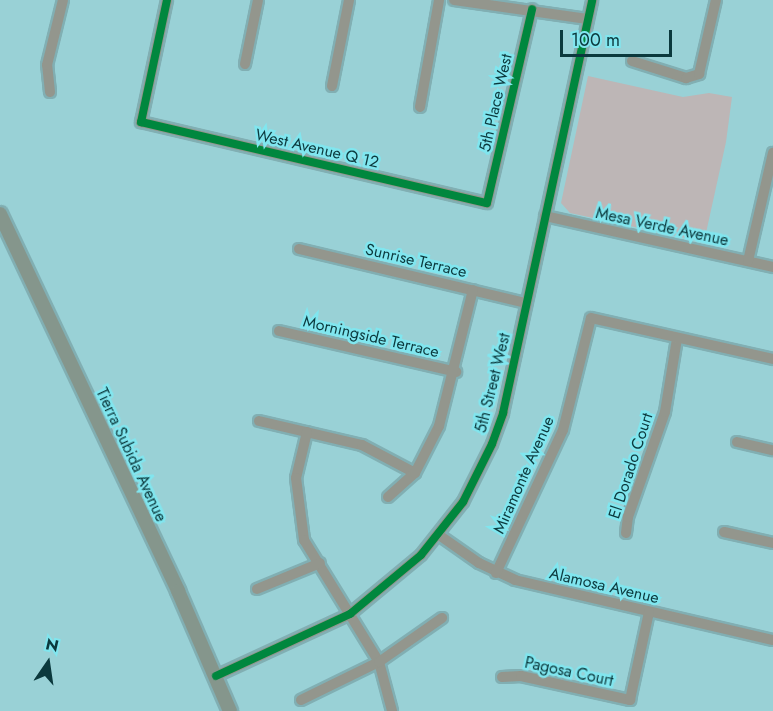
<!DOCTYPE html>
<style>
body{margin:0}
#map{position:relative;width:773px;height:711px;overflow:hidden;background:#99d1d6;font-family:Jost,sans-serif}
div>[style]{position:absolute}
[style*='--x']{left:calc(var(--x)*1px);top:calc(var(--y)*1px);width:calc(var(--w)*1px);rotate:calc(var(--a)*1deg)}
.green>*{inset:0;background:#bdb6b6}
.roads{filter:drop-shadow(2px 0 #81afb3) drop-shadow(-2px 0 #81afb3) drop-shadow(0 2px #81afb3) drop-shadow(0 -2px #81afb3)}
.minor>*{height:10px;margin:-5px;padding:0 5px;transform-origin:5px;border-radius:5px;background:#93968d}
.major>*{height:14px;margin:-7px;padding:0 7px;transform-origin:7px;border-radius:7px;background:#85968c}
.cycleway>*{height:8px;margin:-4px;padding:0 4px;transform-origin:4px;border-radius:4px;background:#00873e}
span{translate:-50% -50%;white-space:nowrap;text-align:center;line-height:1.15;-webkit-text-stroke:5px #80e6ef;paint-order:stroke}
.street-label{font-size:16px;color:#0b393d}
.north{position:absolute;left:18px;top:633px;width:60px;height:60px;-webkit-text-stroke:4px #80e6ef;paint-order:stroke;rotate:13deg;font-size:16px;font-weight:700;line-height:24px;text-align:center;color:#0b393d}
.north::after{content:'';display:block;margin:auto;width:21px;height:27px;background:#0b393d;clip-path:polygon(50% 0,100% 100%,50% 72%,0 100%)}
.scale{position:absolute;left:560px;top:30px;width:112px;height:27px;box-sizing:border-box;border:3px solid #0b393d;border-top:0;padding-left:8px;font-size:18px;line-height:21px;white-space:nowrap;color:#0b393d;-webkit-text-stroke:4px #80e6ef;paint-order:stroke}
</style>
<div id="map">
<div class="green">
<i style="clip-path:polygon(588px 76px,683px 97px,709px 93px,732px 97px,726px 142px,704px 242px,570px 213px,561px 203px)"></i>
</div>
<div class="roads">
<div class="minor">
<i style="--x:167;--y:0;--w:125;--a:102"></i>
<i style="--x:141;--y:122;--w:355;--a:13.2"></i>
<i style="--x:487;--y:203;--w:199;--a:-76.9"></i>
<i style="--x:454;--y:0;--w:135;--a:8.1"></i>
<i style="--x:632;--y:61;--w:57;--a:17.5"></i>
<i style="--x:686;--y:78;--w:14;--a:-17"></i>
<i style="--x:699;--y:74;--w:76;--a:-77.1"></i>
<i style="--x:245;--y:64;--w:65;--a:-78.5"></i>
<i style="--x:332;--y:86;--w:88;--a:-78.8"></i>
<i style="--x:50;--y:92;--w:27;--a:-96"></i>
<i style="--x:47;--y:65;--w:67;--a:-76.2"></i>
<i style="--x:420;--y:107;--w:109;--a:-79.9"></i>
<i style="--x:545;--y:216;--w:234;--a:12.6"></i>
<i style="--x:299;--y:249;--w:233;--a:13.4"></i>
<i style="--x:748;--y:261;--w:111;--a:-77"></i>
<i style="--x:279;--y:331;--w:182;--a:13"></i>
<i style="--x:259;--y:421;--w:106;--a:13.1"></i>
<i style="--x:362;--y:445;--w:60;--a:27.8"></i>
<i style="--x:307;--y:432;--w:47;--a:103.4"></i>
<i style="--x:296;--y:478;--w:63;--a:82.6"></i>
<i style="--x:304;--y:540;--w:143;--a:58.4"></i>
<i style="--x:379;--y:662;--w:51;--a:75.1"></i>
<i style="--x:737;--y:442;--w:37;--a:13"></i>
<i style="--x:388;--y:497;--w:36;--a:-42"></i>
<i style="--x:415;--y:473;--w:53;--a:-62.9"></i>
<i style="--x:439;--y:426;--w:140;--a:-76"></i>
<i style="--x:724;--y:532;--w:50;--a:12.7"></i>
<i style="--x:626;--y:533;--w:16;--a:-83"></i>
<i style="--x:628;--y:517;--w:111;--a:-70.6"></i>
<i style="--x:665;--y:412;--w:74;--a:-80.7"></i>
<i style="--x:439;--y:535;--w:49;--a:35"></i>
<i style="--x:479;--y:563;--w:40;--a:25"></i>
<i style="--x:515;--y:580;--w:265;--a:13.1"></i>
<i style="--x:496;--y:573;--w:158;--a:-64.9"></i>
<i style="--x:563;--y:430;--w:115;--a:-76"></i>
<i style="--x:591;--y:318;--w:187;--a:12.7"></i>
<i style="--x:257;--y:589;--w:68;--a:-22.4"></i>
<i style="--x:216;--y:676;--w:148;--a:-24.8"></i>
<i style="--x:350;--y:614;--w:92;--a:-39.7"></i>
<i style="--x:421;--y:555;--w:68;--a:-51.6"></i>
<i style="--x:463;--y:502;--w:65;--a:-63.4"></i>
<i style="--x:492;--y:444;--w:33;--a:-70"></i>
<i style="--x:503;--y:413;--w:422;--a:-77.8"></i>
<i style="--x:502;--y:677;--w:19;--a:-3"></i>
<i style="--x:521;--y:676;--w:112;--a:12.4"></i>
<i style="--x:630;--y:700;--w:90;--a:-77.8"></i>
<i style="--x:301;--y:700;--w:87;--a:-26"></i>
<i style="--x:379;--y:662;--w:77;--a:-34.9"></i>
</div>
<div class="major">
<i style="--x:0;--y:214;--w:417;--a:64.7"></i>
<i style="--x:178;--y:591;--w:131;--a:66.6"></i>
</div>
</div>
<div class="cycleway">
<i style="--x:167;--y:0;--w:125;--a:102"></i>
<i style="--x:141;--y:122;--w:355;--a:13.2"></i>
<i style="--x:487;--y:203;--w:199;--a:-76.9"></i>
<i style="--x:216;--y:676;--w:148;--a:-24.8"></i>
<i style="--x:350;--y:614;--w:92;--a:-39.7"></i>
<i style="--x:421;--y:555;--w:68;--a:-51.6"></i>
<i style="--x:463;--y:502;--w:65;--a:-63.4"></i>
<i style="--x:492;--y:444;--w:33;--a:-70"></i>
<i style="--x:503;--y:413;--w:422;--a:-77.8"></i>
</div>
<div class="street-label">
<span style="left:496px;top:103px;rotate:-77deg">5th Place West</span>
<span style="left:317px;top:149px;rotate:13deg">West Avenue Q 12</span>
<span style="left:662px;top:227px;rotate:12deg">Mesa Verde Avenue</span>
<span style="left:416px;top:261px;rotate:13deg">Sunrise Terrace</span>
<span style="left:371px;top:337px;rotate:13deg">Morningside Terrace</span>
<span style="left:493px;top:383px;rotate:-76deg">5th Street West</span>
<span style="left:131px;top:455px;rotate:65deg">Tierra Subida Avenue</span>
<span style="left:631px;top:466px;rotate:-72deg">El Dorado Court</span>
<span style="left:524px;top:475px;rotate:-66deg">Miramonte Avenue</span>
<span style="left:604px;top:586px;rotate:13deg">Alamosa Avenue</span>
<span style="left:569px;top:672px;rotate:12deg">Pagosa Court</span>
</div>
<div class="north">N</div>
<div class="scale">100 m</div>
</div>
